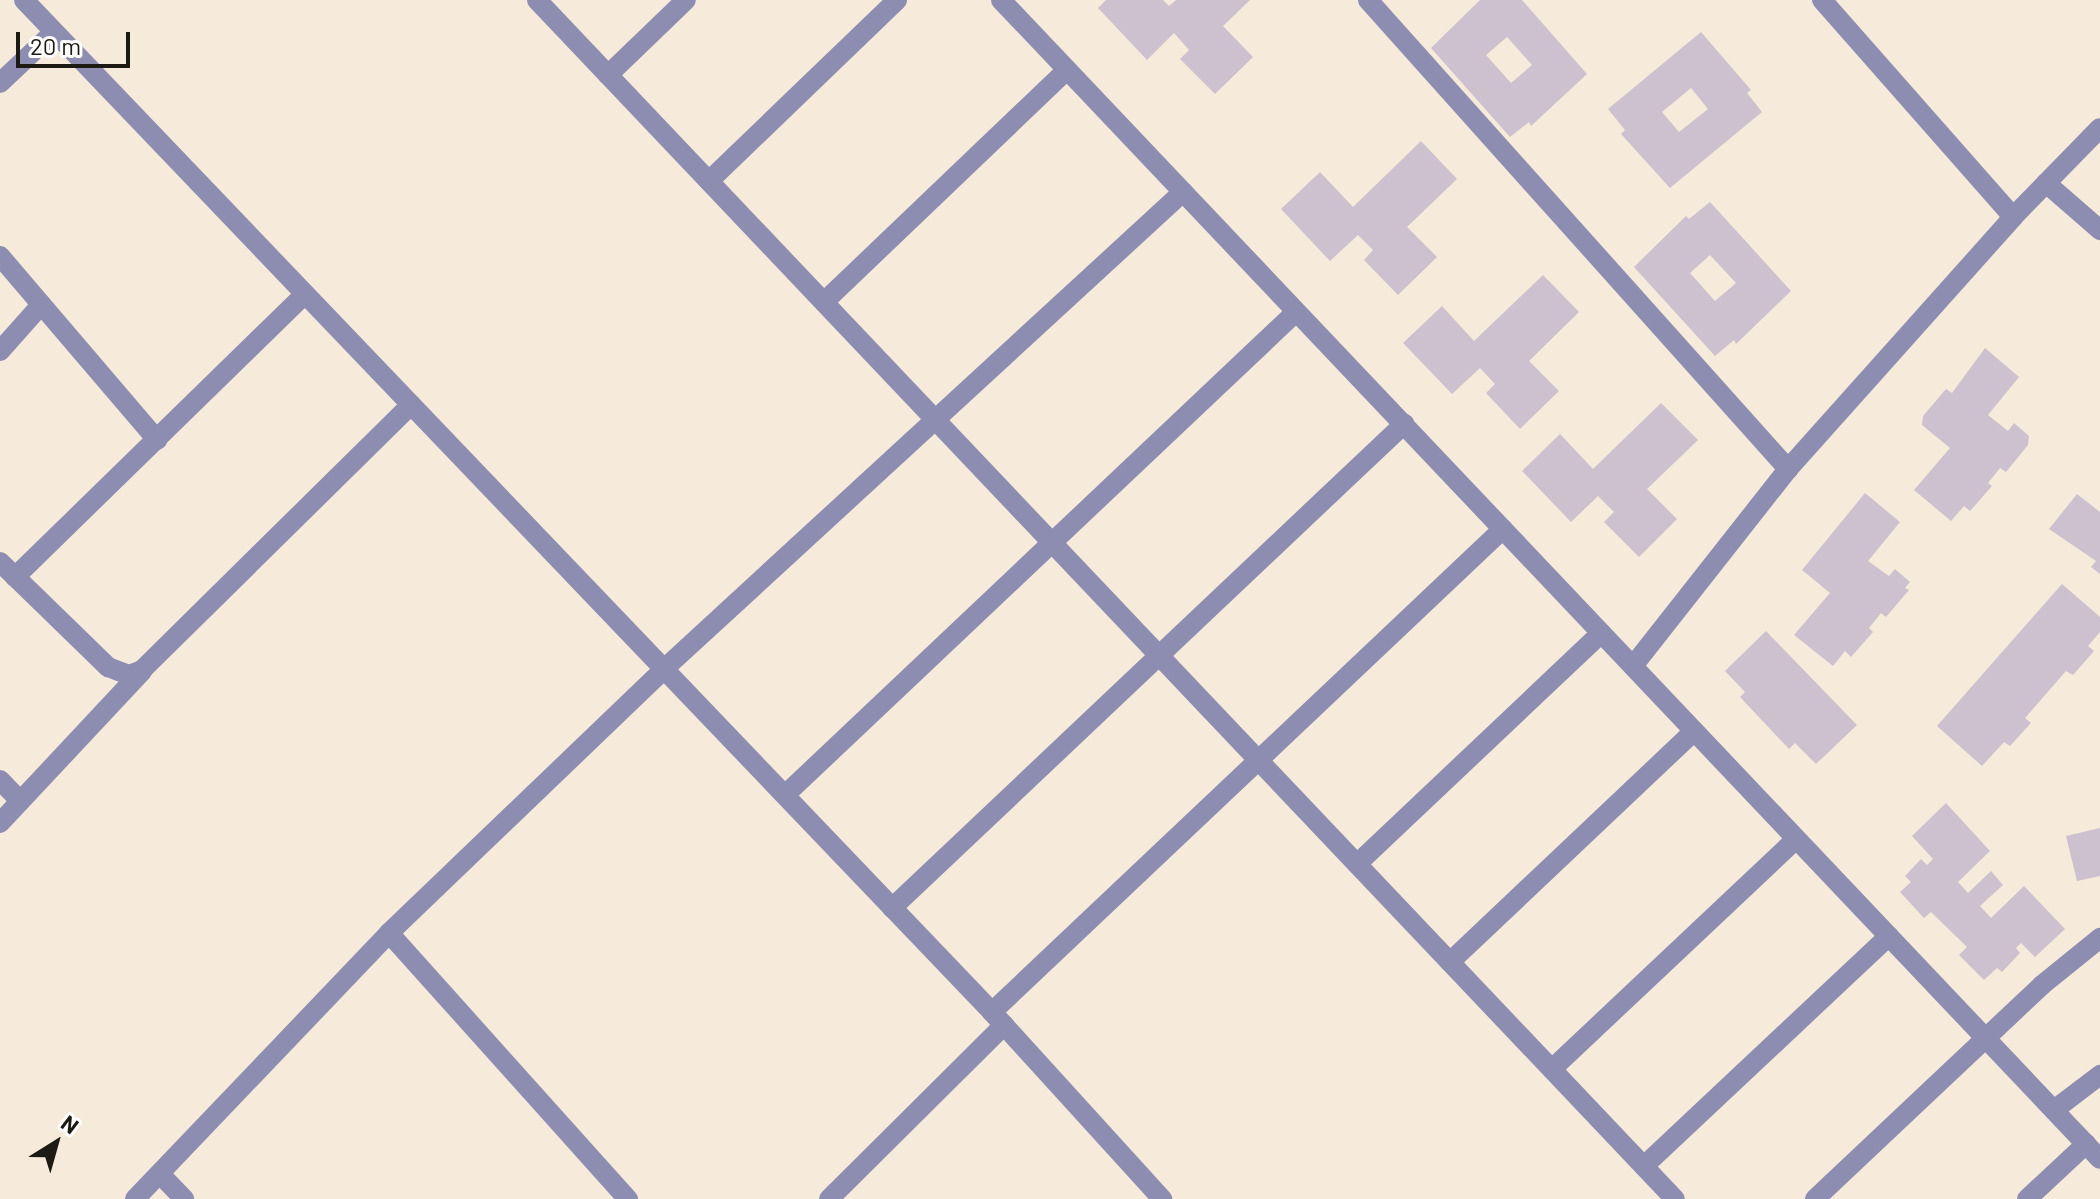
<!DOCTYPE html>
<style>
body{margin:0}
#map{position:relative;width:2100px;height:1199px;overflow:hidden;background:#f6eada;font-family:Barlow,sans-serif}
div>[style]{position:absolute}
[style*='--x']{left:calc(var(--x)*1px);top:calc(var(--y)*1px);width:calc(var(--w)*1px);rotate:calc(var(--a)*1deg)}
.building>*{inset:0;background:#cdc0cf}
.lane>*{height:20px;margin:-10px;padding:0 10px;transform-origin:10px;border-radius:10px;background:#8d8db1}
.street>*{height:20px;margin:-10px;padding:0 10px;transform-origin:10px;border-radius:10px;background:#8d8db1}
span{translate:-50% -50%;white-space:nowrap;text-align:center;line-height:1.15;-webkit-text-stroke:8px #fff;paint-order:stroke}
.north{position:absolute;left:16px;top:1103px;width:80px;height:80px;-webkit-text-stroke:6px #fff;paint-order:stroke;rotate:37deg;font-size:22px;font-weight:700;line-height:32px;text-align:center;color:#1d1913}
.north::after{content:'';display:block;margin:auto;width:28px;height:36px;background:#1d1913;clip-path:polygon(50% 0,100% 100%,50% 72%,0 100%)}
.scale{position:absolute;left:16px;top:32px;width:114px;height:36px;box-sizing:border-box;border:4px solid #1d1913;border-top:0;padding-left:10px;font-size:24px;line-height:28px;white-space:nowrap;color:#1d1913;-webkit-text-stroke:6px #fff;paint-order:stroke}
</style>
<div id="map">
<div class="building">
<i style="clip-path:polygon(1106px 0,1163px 0,1169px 6px,1176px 0,1250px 0,1223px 26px,1253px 57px,1215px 94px,1180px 59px,1189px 50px,1174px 33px,1147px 60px,1098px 8px)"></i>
<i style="clip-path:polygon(evenodd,1480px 0,1522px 0,1587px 74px,1531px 126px,1529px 122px,1510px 137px,1431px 48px,1480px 0,1507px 37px,1532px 65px,1511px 83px,1486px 55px,1507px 37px)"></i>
<i style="clip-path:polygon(evenodd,1701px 32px,1751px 90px,1747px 93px,1762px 112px,1670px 188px,1621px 134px,1625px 130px,1608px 109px,1701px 32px,1691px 88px,1708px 109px,1679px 132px,1662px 112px,1691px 88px)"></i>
<i style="clip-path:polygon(1421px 141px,1457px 179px,1407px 227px,1437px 257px,1398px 295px,1364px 260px,1373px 250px,1358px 235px,1330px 261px,1281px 209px,1320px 172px,1353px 207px)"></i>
<i style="clip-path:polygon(evenodd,1710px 202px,1791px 291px,1736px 344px,1734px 340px,1715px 356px,1634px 267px,1686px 216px,1689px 219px,1710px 202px,1710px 255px,1736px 283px,1715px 301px,1690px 273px,1710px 255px)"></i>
<i style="clip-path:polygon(1543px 275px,1579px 312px,1529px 361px,1559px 391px,1520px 429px,1486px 393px,1495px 384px,1480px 368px,1452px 394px,1403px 343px,1442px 306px,1474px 341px)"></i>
<i style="clip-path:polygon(1985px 348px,2019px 377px,1988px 415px,2008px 431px,2014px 423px,2029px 436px,2028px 445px,2006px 472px,2000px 468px,1988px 483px,1992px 486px,1970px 511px,1964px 506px,1951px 521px,1914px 490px,1950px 448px,1922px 425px,1923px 416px,1946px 389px,1952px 393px)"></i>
<i style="clip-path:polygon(1661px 403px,1698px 440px,1647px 489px,1677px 519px,1639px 557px,1604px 522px,1614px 512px,1598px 496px,1571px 522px,1522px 471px,1560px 434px,1593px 469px)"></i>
<i style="clip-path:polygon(1865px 493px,1900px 522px,1868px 561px,1889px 576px,1895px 569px,1910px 582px,1905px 588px,1909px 590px,1886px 617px,1881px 613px,1869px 628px,1873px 632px,1851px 657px,1845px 651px,1833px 666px,1794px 635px,1830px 593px,1802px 570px)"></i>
<i style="clip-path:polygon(2077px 494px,2100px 512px,2100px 574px,2091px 567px,2096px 561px,2049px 529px)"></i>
<i style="clip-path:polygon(2062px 584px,2100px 617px,2100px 632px,2088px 646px,2094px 651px,2073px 675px,2066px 671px,2025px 718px,2031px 723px,2010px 746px,2004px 742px,1982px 766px,1937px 726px)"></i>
<i style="clip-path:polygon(1766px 631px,1857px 725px,1816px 764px,1795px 743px,1789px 749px,1740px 697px,1745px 692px,1725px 671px)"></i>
<i style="clip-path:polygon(1946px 803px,1990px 851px,1958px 882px,1968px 893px,1991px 871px,2003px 885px,1980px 906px,1991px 918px,2024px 886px,2065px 929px,2035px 957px,2021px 943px,2016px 948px,2020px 953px,2002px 972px,1997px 968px,1984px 980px,1959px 955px,1967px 947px,1931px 912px,1924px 918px,1900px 892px,1911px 882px,1905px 876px,1921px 859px,1927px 865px,1933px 859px,1912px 836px)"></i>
<i style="clip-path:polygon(2100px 828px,2100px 876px,2077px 881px,2066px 836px)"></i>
</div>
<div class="lane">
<i style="--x:2046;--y:183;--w:72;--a:41"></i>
</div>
<div class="street">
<i style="--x:24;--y:0;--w:1400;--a:46.27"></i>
<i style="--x:992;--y:1012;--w:253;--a:47.7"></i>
<i style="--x:537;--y:0;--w:1653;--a:46.5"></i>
<i style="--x:1001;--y:0;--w:1597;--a:46.52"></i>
<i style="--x:1368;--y:0;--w:630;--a:48.15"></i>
<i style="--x:1822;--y:0;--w:289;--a:48.6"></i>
<i style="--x:608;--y:75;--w:108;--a:-43.9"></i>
<i style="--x:0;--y:83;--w:74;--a:-43.4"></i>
<i style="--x:709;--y:181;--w:261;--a:-43.9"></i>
<i style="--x:0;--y:256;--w:242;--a:49.5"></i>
<i style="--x:824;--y:302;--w:336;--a:-43.7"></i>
<i style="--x:0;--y:351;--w:62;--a:-48.3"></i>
<i style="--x:0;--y:562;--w:151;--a:44.2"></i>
<i style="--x:108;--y:667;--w:22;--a:21"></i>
<i style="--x:129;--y:675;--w:14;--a:-21"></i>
<i style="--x:142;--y:670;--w:378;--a:-44.6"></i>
<i style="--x:15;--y:577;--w:405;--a:-44.3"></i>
<i style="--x:1633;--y:666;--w:251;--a:-51.8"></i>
<i style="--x:1788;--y:469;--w:338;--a:-48.2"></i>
<i style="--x:2013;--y:217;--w:124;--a:-45.7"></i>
<i style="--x:0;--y:780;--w:29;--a:46"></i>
<i style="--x:785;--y:795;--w:703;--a:-43.39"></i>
<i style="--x:0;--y:823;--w:208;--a:-46.9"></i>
<i style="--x:1357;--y:864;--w:336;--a:-43.4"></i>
<i style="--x:892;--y:908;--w:705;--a:-43.39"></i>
<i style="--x:389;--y:933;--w:358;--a:48.1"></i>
<i style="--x:1450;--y:962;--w:336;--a:-43.4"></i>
<i style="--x:992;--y:1012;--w:703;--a:-43.39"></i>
<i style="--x:1552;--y:1069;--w:335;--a:-43.3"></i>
<i style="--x:2054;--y:1110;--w:58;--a:-37.3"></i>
<i style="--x:1644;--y:1166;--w:336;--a:-43.2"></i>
<i style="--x:160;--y:1174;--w:35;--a:46"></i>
<i style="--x:135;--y:1199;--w:368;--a:-46.3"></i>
<i style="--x:389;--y:933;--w:381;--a:-43.8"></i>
<i style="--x:664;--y:669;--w:705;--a:-42.59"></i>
<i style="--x:829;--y:1199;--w:247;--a:-44.8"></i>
<i style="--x:1815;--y:1199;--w:312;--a:-43.3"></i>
<i style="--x:2042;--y:985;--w:75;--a:-39"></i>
<i style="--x:2027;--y:1199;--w:81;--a:-43"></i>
</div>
<div class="north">N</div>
<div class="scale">20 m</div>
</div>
